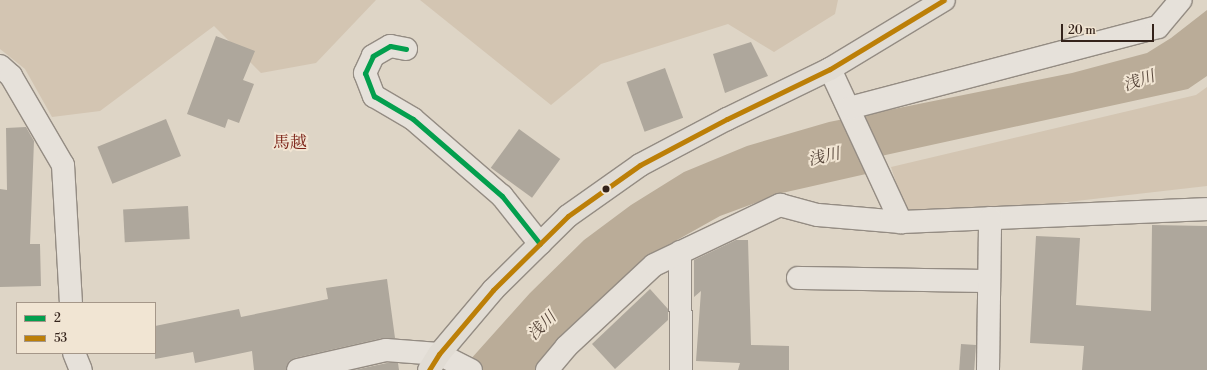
<!DOCTYPE html>
<meta charset="utf-8">
<style>
body{margin:0}
#map{position:relative;width:1207px;height:370px;overflow:hidden;background:#ded5c6;font-family:"Libre Bodoni","Noto Serif JP",serif}
div>[style]{position:absolute}
[style*='--x']{left:calc(var(--x)*1px);top:calc(var(--y)*1px);width:calc(var(--w)*1px);rotate:calc(var(--a)*1deg)}
.green>*{inset:0;background:#d3c5b2}
.water>*{inset:0;background:#baac98}
.building>*{inset:0;background:#aea79c;transform-origin:0 0}
.roads{filter:drop-shadow(1px 0 #948c83) drop-shadow(-1px 0 #948c83) drop-shadow(0 1px #948c83) drop-shadow(0 -1px #948c83)}
.minor>*{height:22px;margin:-11px;padding:0 11px;transform-origin:11px;border-radius:11px;background:#e6e1da}
.major>*{height:22px;margin:-11px;padding:0 11px;transform-origin:11px;border-radius:11px;background:#e1dcd4}
.bus-1>*{height:5px;margin:-2.5px;padding:0 2.5px;transform-origin:2.5px;border-radius:2.5px;background:#039f4e}
.bus-2>*{height:5px;margin:-2.5px;padding:0 2.5px;transform-origin:2.5px;border-radius:2.5px;background:#bc7f08}
.dots>*{width:11px;height:11px;translate:-50% -50%;box-sizing:border-box;border:2px solid #f1e5d3;border-radius:50%}
span{translate:-50% -50%;white-space:nowrap;text-align:center;line-height:1.15;-webkit-text-stroke:4px #f1e5d3;paint-order:stroke}
.water-label{font-size:16px;color:#58473b;font-style:italic}
.quarter-label{font-size:17px;color:#7a1f14}
.legend{position:absolute;left:16px;top:302px;width:140px;height:52px;box-sizing:border-box;background:#f1e5d3;border:1px solid #a59789;margin:0;padding:5px 7px;list-style:none;font-size:12px;color:#34231b}
.legend li{display:flex;align-items:center;gap:8px;height:20px}
.legend b{width:20px;border:1px solid #a59789}
.scale{position:absolute;left:1061px;top:24px;width:93px;height:18px;box-sizing:border-box;border:2px solid #34231b;border-top:0;padding-left:5px;font-size:12px;line-height:14px;white-space:nowrap;color:#34231b;-webkit-text-stroke:3px #f1e5d3;paint-order:stroke}
</style>
<div id="map">
<div class="green">
<i style="clip-path:polygon(0 0,376px 0,316px 63px,261px 73px,214px 26px,100px 111px,52px 117px,25px 69px,0 49px)"></i>
<i style="clip-path:polygon(420px 0,838px 0,835px 14px,774px 52px,728px 24px,601px 64px,551px 105px)"></i>
<i style="clip-path:polygon(1207px 87px,1207px 186px,1041px 205px,905px 211px,891px 167px,1196px 95px)"></i>
</div>
<div class="water">
<i style="clip-path:polygon(1207px 10px,1207px 76px,1188px 89px,881px 156px,866px 174px,782px 193px,720px 216px,670px 244px,621px 283px,536px 370px,461px 370px,530px 293px,584px 240px,631px 205px,684px 172px,747px 146px,829px 122px,1072px 73px,1147px 53px,1171px 38px)"></i>
</div>
<div class="building">
<i style="clip-path:polygon(216px 36px,255px 51px,243px 80px,254px 84px,239px 123px,228px 119px,225px 128px,187px 114px)"></i>
<i style="clip-path:polygon(751px 42px,768px 76px,725px 93px,713px 54px)"></i>
<i style="left:665px;top:68px;width:53px;height:41px;rotate:70deg"></i>
<i style="left:166px;top:119px;width:40px;height:74px;rotate:68deg"></i>
<i style="clip-path:polygon(26px 127px,34px 141px,30px 244px,40px 244px,41px 286px,0 287px,0 189px,7px 190px,6px 128px)"></i>
<i style="left:519px;top:129px;width:51px;height:48px;rotate:36deg"></i>
<i style="left:188px;top:206px;width:33px;height:65px;rotate:87deg"></i>
<i style="clip-path:polygon(1152px 225px,1207px 226px,1207px 370px,1082px 370px,1084px 346px,1030px 343px,1036px 236px,1080px 238px,1076px 305px,1151px 311px)"></i>
<i style="clip-path:polygon(736px 240px,748px 240px,751px 345px,789px 346px,789px 370px,738px 370px,740px 363px,696px 361px,701px 291px,694px 297px,694px 260px)"></i>
<i style="clip-path:polygon(387px 279px,395px 338px,383px 338px,295px 358px,289px 361px,286px 370px,254px 370px,252px 351px,195px 363px,193px 352px,155px 359px,155px 326px,239px 309px,241px 317px,328px 299px,326px 288px)"></i>
<i style="clip-path:polygon(650px 289px,668px 309px,668px 320px,615px 369px,592px 344px)"></i>
<i style="left:961px;top:344px;width:15px;height:26px;rotate:4deg"></i>
<i style="clip-path:polygon(387px 363px,398px 363px,399px 370px,354px 370px)"></i>
</div>
<div class="roads">
<div class="minor">
<i style="--x:406;--y:49;--w:16;--a:-169"></i>
<i style="--x:390;--y:46;--w:20;--a:150"></i>
<i style="--x:373;--y:56;--w:19;--a:115"></i>
<i style="--x:365;--y:73;--w:25;--a:69"></i>
<i style="--x:374;--y:96;--w:45;--a:30.5"></i>
<i style="--x:413;--y:119;--w:118;--a:40.9"></i>
<i style="--x:502;--y:196;--w:61;--a:51.6"></i>
<i style="--x:0;--y:66;--w:15;--a:42"></i>
<i style="--x:11;--y:76;--w:103;--a:59.7"></i>
<i style="--x:63;--y:165;--w:138;--a:86.7"></i>
<i style="--x:830;--y:69;--w:169;--a:65.1"></i>
<i style="--x:901;--y:222;--w:306;--a:-2.4"></i>
<i style="--x:849;--y:108;--w:319;--a:-14.7"></i>
<i style="--x:1158;--y:27;--w:35;--a:-50"></i>
<i style="--x:680;--y:252;--w:118;--a:89.5"></i>
<i style="--x:798;--y:278;--w:191;--a:0.9"></i>
<i style="--x:74;--y:353;--w:18;--a:68"></i>
<i style="--x:298;--y:370;--w:90;--a:-12.8"></i>
<i style="--x:386;--y:350;--w:53;--a:4.3"></i>
<i style="--x:439;--y:354;--w:36;--a:27"></i>
<i style="--x:547;--y:370;--w:30;--a:-50"></i>
<i style="--x:566;--y:347;--w:120;--a:-43"></i>
<i style="--x:654;--y:265;--w:140;--a:-25.5"></i>
<i style="--x:780;--y:205;--w:39;--a:15"></i>
<i style="--x:818;--y:215;--w:83;--a:4.8"></i>
<i style="--x:988;--y:370;--w:152;--a:-89.2"></i>
</div>
<div class="major">
<i style="--x:429;--y:370;--w:19;--a:-58"></i>
<i style="--x:439;--y:354;--w:84;--a:-49.8"></i>
<i style="--x:493;--y:290;--w:105;--a:-44.6"></i>
<i style="--x:568;--y:216;--w:88;--a:-35.3"></i>
<i style="--x:640;--y:165;--w:98;--a:-27.9"></i>
<i style="--x:727;--y:119;--w:114;--a:-25.9"></i>
<i style="--x:830;--y:69;--w:133;--a:-31.2"></i>
</div>
</div>
<div class="bus-1">
<i style="--x:406;--y:49;--w:16;--a:-169"></i>
<i style="--x:390;--y:46;--w:20;--a:150"></i>
<i style="--x:373;--y:56;--w:19;--a:115"></i>
<i style="--x:365;--y:73;--w:25;--a:69"></i>
<i style="--x:374;--y:96;--w:45;--a:30.5"></i>
<i style="--x:413;--y:119;--w:118;--a:40.9"></i>
<i style="--x:502;--y:196;--w:61;--a:51.6"></i>
</div>
<div class="bus-2">
<i style="--x:429;--y:370;--w:19;--a:-58"></i>
<i style="--x:439;--y:354;--w:84;--a:-49.8"></i>
<i style="--x:493;--y:290;--w:105;--a:-44.6"></i>
<i style="--x:568;--y:216;--w:88;--a:-35.3"></i>
<i style="--x:640;--y:165;--w:98;--a:-27.9"></i>
<i style="--x:727;--y:119;--w:114;--a:-25.9"></i>
<i style="--x:830;--y:69;--w:133;--a:-31.2"></i>
</div>
<div class="dots">
<i style="left:606px;top:189px;background:#34231b"></i>
</div>
<div class="water-label">
<span style="left:1139px;top:81px;rotate:-19deg">浅川</span>
<span style="left:824px;top:157px;rotate:-13deg">浅川</span>
<span style="left:542px;top:326px;rotate:-45deg">浅川</span>
</div>
<div class="quarter-label">
<span style="left:290px;top:144px">馬越</span>
</div>
<ul class="legend">
<li><b style="height:5px;background:#039f4e"></b>2</li>
<li><b style="height:5px;background:#bc7f08"></b>53</li>
</ul>
<div class="scale">20 m</div>
</div>
